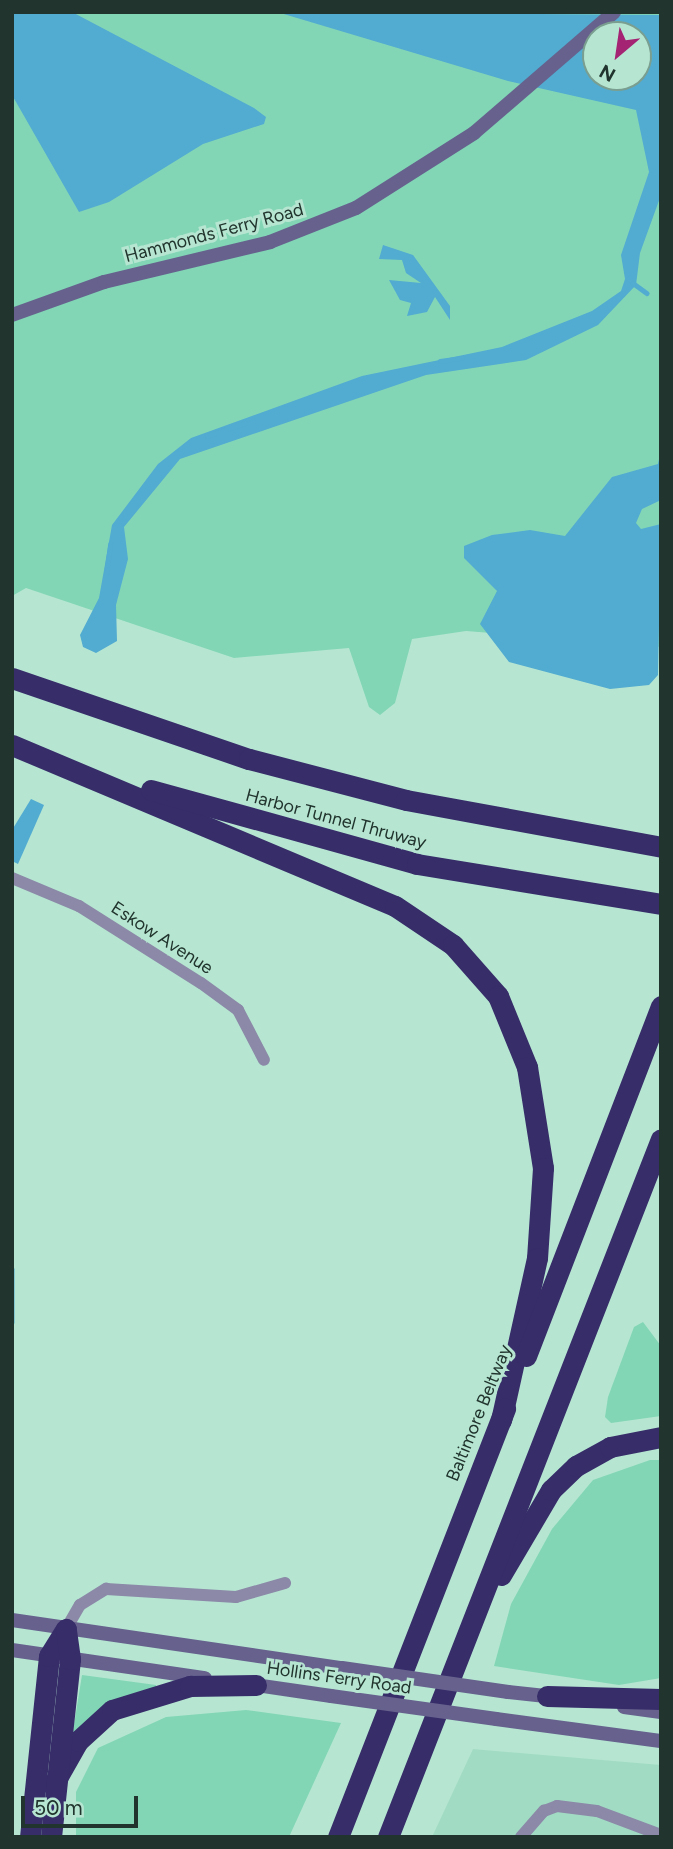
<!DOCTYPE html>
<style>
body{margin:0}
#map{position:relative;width:673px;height:1849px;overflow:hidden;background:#b6e6d2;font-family:Figtree,sans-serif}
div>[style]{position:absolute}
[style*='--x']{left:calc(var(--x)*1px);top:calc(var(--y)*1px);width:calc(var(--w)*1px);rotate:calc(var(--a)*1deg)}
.built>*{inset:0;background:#a2dbc4}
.green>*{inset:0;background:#82d6b6}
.water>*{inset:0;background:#52abd0}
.stream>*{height:4.5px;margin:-2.25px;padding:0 2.25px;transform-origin:2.25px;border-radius:2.25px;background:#52abd0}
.street>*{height:12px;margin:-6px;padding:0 6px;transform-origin:6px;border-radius:6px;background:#8b89a7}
.secondary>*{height:14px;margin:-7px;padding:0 7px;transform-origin:7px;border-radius:7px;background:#66628d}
.highway>*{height:21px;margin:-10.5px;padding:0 10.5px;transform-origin:10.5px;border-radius:10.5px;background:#372d69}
.secondary-bridge>*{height:14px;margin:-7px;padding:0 7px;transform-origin:7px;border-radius:7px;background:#66628d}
span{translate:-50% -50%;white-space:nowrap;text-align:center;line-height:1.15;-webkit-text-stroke:6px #b6e6d2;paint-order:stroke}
.street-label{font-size:18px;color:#21342d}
.frame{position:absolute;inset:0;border:14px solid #21342d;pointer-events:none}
.north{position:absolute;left:582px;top:21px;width:70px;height:70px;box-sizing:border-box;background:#b6e6d2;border:2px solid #7a9f90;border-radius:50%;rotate:209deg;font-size:19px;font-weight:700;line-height:28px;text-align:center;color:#21342d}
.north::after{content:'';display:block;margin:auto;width:24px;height:32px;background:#a42373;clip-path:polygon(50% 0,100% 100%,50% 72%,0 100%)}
.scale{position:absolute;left:21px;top:1796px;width:117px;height:32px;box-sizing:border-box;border:4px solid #21342d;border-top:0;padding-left:9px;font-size:21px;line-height:24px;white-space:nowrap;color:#21342d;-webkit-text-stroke:5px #b6e6d2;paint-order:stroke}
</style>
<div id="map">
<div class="built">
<i style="clip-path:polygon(473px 1749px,661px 1765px,661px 1837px,432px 1837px)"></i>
</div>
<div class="green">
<i style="clip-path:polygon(evenodd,12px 12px,661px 12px,661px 647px,466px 631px,412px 639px,395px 703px,380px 715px,369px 707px,349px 648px,234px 658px,26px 588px,12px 596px,12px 12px,596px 35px,638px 35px,638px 77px,596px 77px,596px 35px)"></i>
<i style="clip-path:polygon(643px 1322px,661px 1346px,661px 1416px,611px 1423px,605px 1417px,608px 1397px,634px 1327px)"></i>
<i style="clip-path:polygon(650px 1460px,661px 1460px,661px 1678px,619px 1685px,494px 1666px,511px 1604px,552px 1529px,593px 1480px)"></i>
<i style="clip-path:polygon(82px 1675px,156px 1685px,156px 1688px,129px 1695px,72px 1737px)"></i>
<i style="clip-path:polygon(246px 1710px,341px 1723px,289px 1837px,76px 1837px,76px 1792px,98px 1748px,166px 1717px)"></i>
</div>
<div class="water">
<i style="clip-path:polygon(12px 12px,72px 12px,254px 108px,266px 117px,264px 124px,203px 144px,109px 202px,79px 212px,12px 95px)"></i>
<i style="clip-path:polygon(evenodd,277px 12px,661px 15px,661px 195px,640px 253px,636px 285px,598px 325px,526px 360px,426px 375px,180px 459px,124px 527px,128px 559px,116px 605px,117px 641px,96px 653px,83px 647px,80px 635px,99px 598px,112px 525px,158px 464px,191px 438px,362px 376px,502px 347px,592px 311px,621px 291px,625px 279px,621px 255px,649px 172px,636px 110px,508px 81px,277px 12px,596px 35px,638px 35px,638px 77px,596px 77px,596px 35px)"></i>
<i style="clip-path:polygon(383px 245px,413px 255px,450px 306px,450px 320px,435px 297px,427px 312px,407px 316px,411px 303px,400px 300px,389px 280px,421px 283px,406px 273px,402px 260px,379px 259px)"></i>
<i style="clip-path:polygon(661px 449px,661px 500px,642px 509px,636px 523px,641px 529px,661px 524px,658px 675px,649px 685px,610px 689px,509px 662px,480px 624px,497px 591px,464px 558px,464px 546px,492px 535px,530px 530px,565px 536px,612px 477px,658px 464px)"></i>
<i style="clip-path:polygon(31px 799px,44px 805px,18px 864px,12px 861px,12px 830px)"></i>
</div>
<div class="stream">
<i style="--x:633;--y:283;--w:17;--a:36"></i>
<i style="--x:440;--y:361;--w:22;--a:-8"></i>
<i style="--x:207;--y:436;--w:40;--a:-18.9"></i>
<i style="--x:106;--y:574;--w:30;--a:-82"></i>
<i style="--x:12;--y:1269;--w:53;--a:90"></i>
</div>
<div class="street">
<i style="--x:12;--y:878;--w:73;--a:22.7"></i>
<i style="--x:79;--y:906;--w:144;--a:32.3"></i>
<i style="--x:201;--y:983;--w:46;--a:36.1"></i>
<i style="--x:238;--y:1010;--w:56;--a:62.5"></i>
<i style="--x:66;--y:1629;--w:28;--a:-60"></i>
<i style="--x:80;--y:1605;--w:31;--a:-32"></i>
<i style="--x:106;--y:1589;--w:130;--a:3.5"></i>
<i style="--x:236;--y:1597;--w:51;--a:-15.9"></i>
<i style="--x:521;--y:1837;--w:35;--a:-49"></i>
<i style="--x:544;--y:1811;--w:14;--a:-21"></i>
<i style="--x:557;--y:1806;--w:40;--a:7.1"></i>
<i style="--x:597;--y:1811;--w:68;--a:20.6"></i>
</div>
<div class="secondary">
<i style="--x:12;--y:315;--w:98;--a:-19.7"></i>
<i style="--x:104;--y:282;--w:171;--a:-13.5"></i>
<i style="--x:270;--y:242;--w:92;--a:-21.6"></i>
<i style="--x:356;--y:208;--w:140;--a:-32.4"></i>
<i style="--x:474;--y:133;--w:185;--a:-40.8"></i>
<i style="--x:12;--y:1620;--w:333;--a:8.3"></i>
<i style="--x:12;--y:1650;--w:195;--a:8.3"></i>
<i style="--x:249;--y:1684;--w:83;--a:8.3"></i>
<i style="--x:508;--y:1692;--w:47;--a:6.1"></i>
<i style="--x:624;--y:1707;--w:37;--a:8"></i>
<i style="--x:496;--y:1719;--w:166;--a:7.6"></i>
</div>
<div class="highway">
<i style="--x:12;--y:678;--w:250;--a:18.9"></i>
<i style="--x:249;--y:759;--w:162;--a:14.6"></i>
<i style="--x:406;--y:800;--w:259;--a:10.4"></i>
<i style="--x:12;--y:745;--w:415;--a:22.8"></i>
<i style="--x:395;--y:906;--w:70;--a:33.9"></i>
<i style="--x:453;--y:945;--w:68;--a:48.6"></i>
<i style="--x:498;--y:996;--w:77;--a:67.8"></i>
<i style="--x:527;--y:1067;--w:102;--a:81"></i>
<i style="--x:543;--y:1168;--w:90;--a:93.8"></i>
<i style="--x:537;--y:1258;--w:166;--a:102.5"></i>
<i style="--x:151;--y:790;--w:276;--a:15.5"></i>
<i style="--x:417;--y:864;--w:247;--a:9.3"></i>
<i style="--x:526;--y:1356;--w:375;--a:-68.9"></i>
<i style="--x:501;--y:1575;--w:99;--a:-59.5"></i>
<i style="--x:551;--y:1490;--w:35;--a:-44"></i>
<i style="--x:576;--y:1466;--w:39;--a:-29"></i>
<i style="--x:610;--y:1447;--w:52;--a:-11.1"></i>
<i style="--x:547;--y:1696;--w:114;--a:1.5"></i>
<i style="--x:53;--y:1785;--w:51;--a:-60.4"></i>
<i style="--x:78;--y:1741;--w:46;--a:-42.4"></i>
<i style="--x:112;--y:1710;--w:82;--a:-17.1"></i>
<i style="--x:190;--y:1686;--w:66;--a:-0.9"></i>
<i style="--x:30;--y:1837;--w:182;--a:-84"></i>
<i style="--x:49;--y:1656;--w:32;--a:-58"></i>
<i style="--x:51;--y:1837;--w:179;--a:-83.9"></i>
<i style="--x:70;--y:1659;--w:30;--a:-98"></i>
<i style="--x:338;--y:1837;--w:460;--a:-68.7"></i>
<i style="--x:388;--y:1837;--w:749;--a:-68.64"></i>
</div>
<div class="secondary-bridge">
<i style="--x:342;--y:1668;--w:168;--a:8.2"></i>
<i style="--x:331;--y:1696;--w:167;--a:7.9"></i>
</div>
<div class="street-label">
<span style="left:214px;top:233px;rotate:-15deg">Hammonds Ferry Road</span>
<span style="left:336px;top:819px;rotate:15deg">Harbor Tunnel Thruway</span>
<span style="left:162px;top:938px;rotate:33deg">Eskow Avenue</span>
<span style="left:479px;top:1413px;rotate:-68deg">Baltimore Beltway</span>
<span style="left:339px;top:1678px;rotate:8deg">Hollins Ferry Road</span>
</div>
<div class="frame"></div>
<div class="north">N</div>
<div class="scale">50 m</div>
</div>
